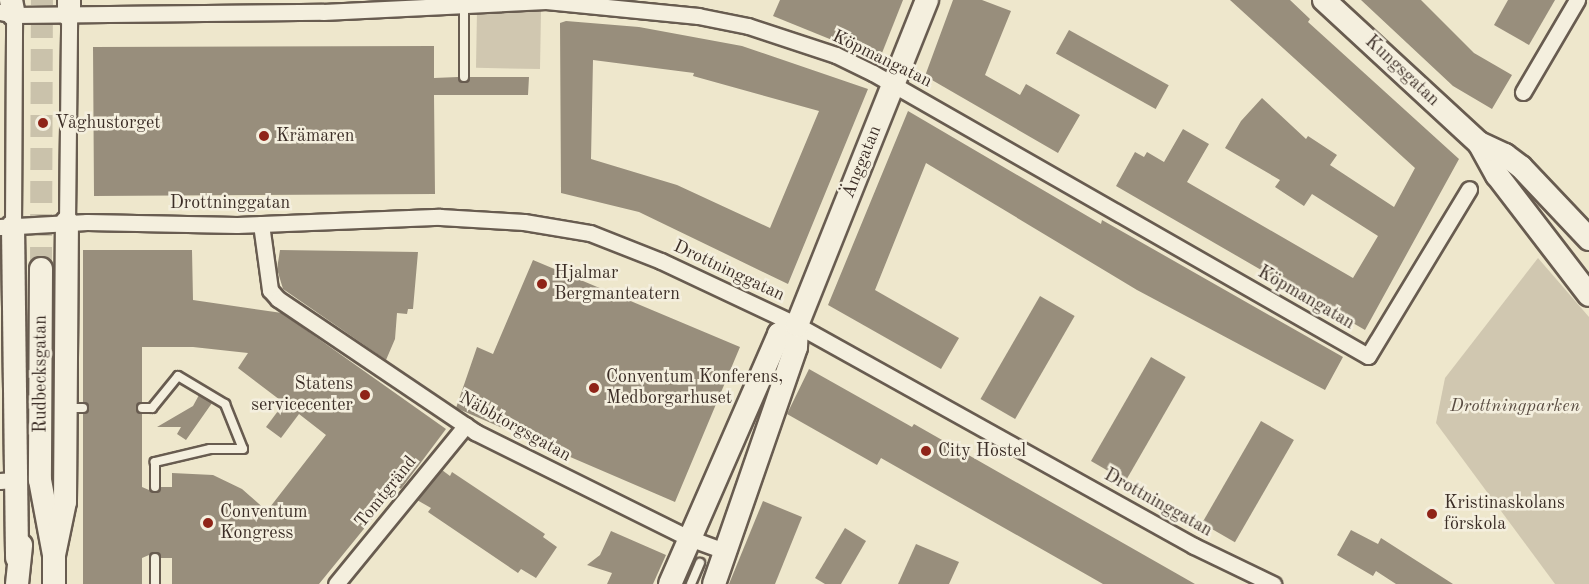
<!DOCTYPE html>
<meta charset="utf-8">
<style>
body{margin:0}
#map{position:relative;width:1589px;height:584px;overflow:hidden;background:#eee7cc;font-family:"Old Standard TT",serif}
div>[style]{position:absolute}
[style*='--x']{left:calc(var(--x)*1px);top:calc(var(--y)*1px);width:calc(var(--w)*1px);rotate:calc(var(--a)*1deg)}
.green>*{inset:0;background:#d0c7b0;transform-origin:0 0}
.building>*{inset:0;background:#988e7c;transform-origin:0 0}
.secondary-tunnel>*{height:22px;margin-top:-11px;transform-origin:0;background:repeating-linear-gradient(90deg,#cac2ab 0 22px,transparent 0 33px)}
.roads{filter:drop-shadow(2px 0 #685c50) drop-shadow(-2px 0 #685c50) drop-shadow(0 2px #685c50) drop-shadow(0 -2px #685c50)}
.lane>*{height:8px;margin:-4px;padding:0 4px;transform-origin:4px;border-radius:4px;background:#f4efde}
.street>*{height:15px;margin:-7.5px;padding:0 7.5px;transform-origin:7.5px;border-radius:7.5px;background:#f4efde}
.secondary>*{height:22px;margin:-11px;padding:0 11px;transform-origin:11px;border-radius:11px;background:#f4efde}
.dots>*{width:16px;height:16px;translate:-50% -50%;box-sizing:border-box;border:3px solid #f4efde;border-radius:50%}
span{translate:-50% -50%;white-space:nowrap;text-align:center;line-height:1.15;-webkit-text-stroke:5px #f4efde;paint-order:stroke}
.street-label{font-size:18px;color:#3b2d26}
.poi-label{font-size:18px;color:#3b2d26}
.left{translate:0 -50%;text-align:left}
.right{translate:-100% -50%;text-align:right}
.park-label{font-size:18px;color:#594c42;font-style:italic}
</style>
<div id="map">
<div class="green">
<i style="left:541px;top:11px;width:58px;height:64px;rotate:91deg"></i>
<i style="clip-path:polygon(1538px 258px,1589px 317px,1589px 584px,1555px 584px,1436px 423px,1445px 378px)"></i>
</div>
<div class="building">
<i style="clip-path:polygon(780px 0,903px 0,882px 53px,874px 57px,773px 16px)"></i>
<i style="clip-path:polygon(953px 0,982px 0,1011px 11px,985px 75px,1020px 95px,1026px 84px,1080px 115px,1058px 153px,925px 76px)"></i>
<i style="clip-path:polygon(1230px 0,1290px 0,1310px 19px,1308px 22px,1459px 159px,1365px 330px,1116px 186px,1135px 152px,1144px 157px,1147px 152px,1164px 162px,1183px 129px,1209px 144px,1187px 182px,1353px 278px,1378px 236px,1312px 194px,1304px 206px,1275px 187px,1280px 180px,1225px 148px,1241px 121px,1262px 98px,1306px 139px,1308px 136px,1337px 155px,1330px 165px,1394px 207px,1415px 168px)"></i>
<i style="clip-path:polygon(1361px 0,1421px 0,1474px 53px,1512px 75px,1492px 109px,1453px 86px)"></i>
<i style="clip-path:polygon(1508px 0,1555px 0,1529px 45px,1494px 25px)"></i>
<i style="clip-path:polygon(evenodd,566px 21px,639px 27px,742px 46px,868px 89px,788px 284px,639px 212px,561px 193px,560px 23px,566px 21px,593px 60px,694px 73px,693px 76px,819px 111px,770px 228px,677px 185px,591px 159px,593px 60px)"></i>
<i style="left:1069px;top:30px;width:114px;height:27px;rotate:29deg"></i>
<i style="clip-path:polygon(434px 46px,434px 78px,458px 77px,465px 83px,470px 77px,529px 77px,528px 95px,434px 95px,435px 194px,94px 196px,93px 47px)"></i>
<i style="clip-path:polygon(908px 111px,1101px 224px,1102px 220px,1343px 357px,1325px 390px,1137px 290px,926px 163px,875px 290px,959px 338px,941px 369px,828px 305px)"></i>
<i style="clip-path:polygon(evenodd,83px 250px,192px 250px,193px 300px,282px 313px,446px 429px,401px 489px,398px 487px,319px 584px,172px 584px,172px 558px,161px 558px,156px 552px,142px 558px,142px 584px,83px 584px,83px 414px,89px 407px,83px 402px,83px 250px,142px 347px,193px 347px,248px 353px,238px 368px,284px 403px,266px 427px,281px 438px,299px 414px,326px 435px,267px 511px,242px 489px,213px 475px,172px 473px,172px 487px,161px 487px,156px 493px,142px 487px,142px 414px,136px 409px,142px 402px,142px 347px)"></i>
<i style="clip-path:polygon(280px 250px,418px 252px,413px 309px,408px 309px,407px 314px,397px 313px,395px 339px,386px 360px,283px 289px,277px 269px)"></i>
<i style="clip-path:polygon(533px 260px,740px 347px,675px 502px,456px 408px,477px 347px,493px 354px)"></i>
<i style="left:1040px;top:296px;width:40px;height:119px;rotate:30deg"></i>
<i style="left:1151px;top:357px;width:40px;height:120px;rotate:30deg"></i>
<i style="clip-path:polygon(809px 369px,912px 427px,914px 424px,1195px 584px,1103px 584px,881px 458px,877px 465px,787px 414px)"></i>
<i style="clip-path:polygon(199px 395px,212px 403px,186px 440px,177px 434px,181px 427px,157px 427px,193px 406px)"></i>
<i style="left:1261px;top:421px;width:38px;height:118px;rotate:30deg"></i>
<i style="clip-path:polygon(442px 470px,450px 476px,452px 472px,545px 534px,543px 537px,557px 547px,536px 578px,521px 569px,518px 573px,428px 512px,431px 508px,417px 500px)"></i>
<i style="clip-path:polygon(763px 501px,802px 517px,775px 584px,729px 584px)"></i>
<i style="clip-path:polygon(845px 528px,866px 541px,841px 584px,825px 584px,815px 578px)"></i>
<i style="clip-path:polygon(1351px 530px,1378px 544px,1381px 538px,1453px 584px,1396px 584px,1376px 571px,1373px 576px,1337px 555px)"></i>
<i style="clip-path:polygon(611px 531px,666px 555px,653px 584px,607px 584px,612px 573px,587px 565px,600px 555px)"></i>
<i style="clip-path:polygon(916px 544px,959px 562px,949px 584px,898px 584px)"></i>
</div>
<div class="secondary-tunnel">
<i style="--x:41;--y:269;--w:269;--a:-89.8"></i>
</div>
<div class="roads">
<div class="lane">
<i style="--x:464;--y:4;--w:73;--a:90"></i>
<i style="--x:66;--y:408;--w:17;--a:0"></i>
<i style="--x:142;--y:408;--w:10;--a:0"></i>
<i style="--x:152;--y:408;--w:41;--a:-50.9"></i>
<i style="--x:178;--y:376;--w:55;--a:30.8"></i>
<i style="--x:225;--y:404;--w:48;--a:68.2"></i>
<i style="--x:243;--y:449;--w:33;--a:180"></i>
<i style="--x:210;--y:449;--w:57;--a:166.7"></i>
<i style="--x:155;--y:462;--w:25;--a:90"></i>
<i style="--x:155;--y:558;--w:26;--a:90"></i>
<i style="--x:691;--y:584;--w:23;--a:-67"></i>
</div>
<div class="street">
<i style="--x:0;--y:12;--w:14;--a:12"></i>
<i style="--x:14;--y:15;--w:309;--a:-0.6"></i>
<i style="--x:323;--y:12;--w:223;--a:-2.8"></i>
<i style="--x:546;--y:1;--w:153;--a:5.6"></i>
<i style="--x:698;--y:16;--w:51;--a:11.3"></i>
<i style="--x:748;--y:26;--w:93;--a:18.2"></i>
<i style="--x:836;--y:55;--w:41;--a:25.9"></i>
<i style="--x:873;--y:73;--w:570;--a:29.76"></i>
<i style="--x:1368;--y:356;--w:195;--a:-58.8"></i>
<i style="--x:1523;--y:92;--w:107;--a:-59.6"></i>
<i style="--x:67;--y:222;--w:207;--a:-89.4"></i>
<i style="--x:261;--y:224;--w:67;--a:82.2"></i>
<i style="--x:270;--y:290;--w:12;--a:48"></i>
<i style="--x:278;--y:299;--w:238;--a:34"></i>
<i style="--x:475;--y:432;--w:239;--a:26.4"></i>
<i style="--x:689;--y:538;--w:40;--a:20.2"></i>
<i style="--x:13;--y:226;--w:211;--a:-89.7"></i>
<i style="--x:0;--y:227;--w:87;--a:-3.3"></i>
<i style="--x:87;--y:222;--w:150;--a:1.1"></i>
<i style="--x:237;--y:225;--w:203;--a:-2.3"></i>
<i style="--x:440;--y:217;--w:84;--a:3.4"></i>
<i style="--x:524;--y:222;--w:67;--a:9.5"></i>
<i style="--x:590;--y:233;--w:76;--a:21.5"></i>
<i style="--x:661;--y:261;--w:150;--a:25.2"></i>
<i style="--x:797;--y:325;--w:454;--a:29.1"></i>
<i style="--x:1194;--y:546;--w:88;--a:25.7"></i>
<i style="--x:0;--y:481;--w:15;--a:-4"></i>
<i style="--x:336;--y:584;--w:205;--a:-50.7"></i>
</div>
<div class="secondary">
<i style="--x:11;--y:0;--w:15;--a:79"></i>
<i style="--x:1324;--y:0;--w:211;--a:42.7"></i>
<i style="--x:1479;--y:143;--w:37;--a:61"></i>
<i style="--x:1497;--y:175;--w:151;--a:52.5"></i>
<i style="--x:69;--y:15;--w:15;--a:-90"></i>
<i style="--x:1479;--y:143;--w:29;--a:25"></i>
<i style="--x:1505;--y:155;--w:20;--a:37"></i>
<i style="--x:1521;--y:167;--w:99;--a:46.6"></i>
<i style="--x:13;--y:226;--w:332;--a:89.3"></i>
<i style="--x:41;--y:269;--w:211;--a:90.3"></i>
<i style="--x:40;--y:480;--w:76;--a:79.4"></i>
<i style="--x:54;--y:555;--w:29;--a:90"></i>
<i style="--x:54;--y:555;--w:54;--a:-78.3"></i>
<i style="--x:65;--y:502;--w:280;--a:-89.6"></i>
<i style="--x:17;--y:584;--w:39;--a:-84"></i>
<i style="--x:670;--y:584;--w:273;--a:-66.4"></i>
<i style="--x:779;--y:334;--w:20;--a:-27"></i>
<i style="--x:714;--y:584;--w:251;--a:-70.9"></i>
<i style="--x:796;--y:347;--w:22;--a:-87"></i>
<i style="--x:797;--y:325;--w:350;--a:-68.2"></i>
</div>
</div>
<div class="dots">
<i style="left:43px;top:123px;background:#8f2418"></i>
<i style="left:264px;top:136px;background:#8f2418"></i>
<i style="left:542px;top:284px;background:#8f2418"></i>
<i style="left:594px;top:388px;background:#8f2418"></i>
<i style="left:365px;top:395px;background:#8f2418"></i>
<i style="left:926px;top:451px;background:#8f2418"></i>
<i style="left:1432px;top:514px;background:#8f2418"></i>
<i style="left:208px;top:523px;background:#8f2418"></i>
</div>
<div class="street-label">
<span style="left:882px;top:59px;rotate:26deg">Köpmangatan</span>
<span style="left:1402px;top:71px;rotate:43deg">Kungsgatan</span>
<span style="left:862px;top:162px;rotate:-68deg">Änggatan</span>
<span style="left:230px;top:203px">Drottninggatan</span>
<span style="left:729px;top:271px;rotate:25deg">Drottninggatan</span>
<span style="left:1306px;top:298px;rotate:30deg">Köpmangatan</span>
<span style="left:41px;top:374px;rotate:-90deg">Rudbecksgatan</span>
<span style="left:515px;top:427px;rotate:29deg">Näbbtorgsgatan</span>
<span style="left:386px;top:492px;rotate:-51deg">Tomtgränd</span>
<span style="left:1158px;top:503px;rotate:29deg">Drottninggatan</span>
</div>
<div class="poi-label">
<span class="left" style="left:55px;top:123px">Våghustorget</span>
<span class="left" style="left:276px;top:136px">Krämaren</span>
<span class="left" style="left:554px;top:284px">Hjalmar<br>Bergmanteatern</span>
<span class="left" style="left:606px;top:388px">Conventum Konferens,<br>Medborgarhuset</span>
<span class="right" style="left:353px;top:395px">Statens<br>servicecenter</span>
<span class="left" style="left:938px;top:451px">City Hostel</span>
<span class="left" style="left:1444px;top:514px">Kristinaskolans<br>förskola</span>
<span class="left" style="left:220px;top:523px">Conventum<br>Kongress</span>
</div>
<div class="park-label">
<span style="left:1515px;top:406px">Drottningparken</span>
</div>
</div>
